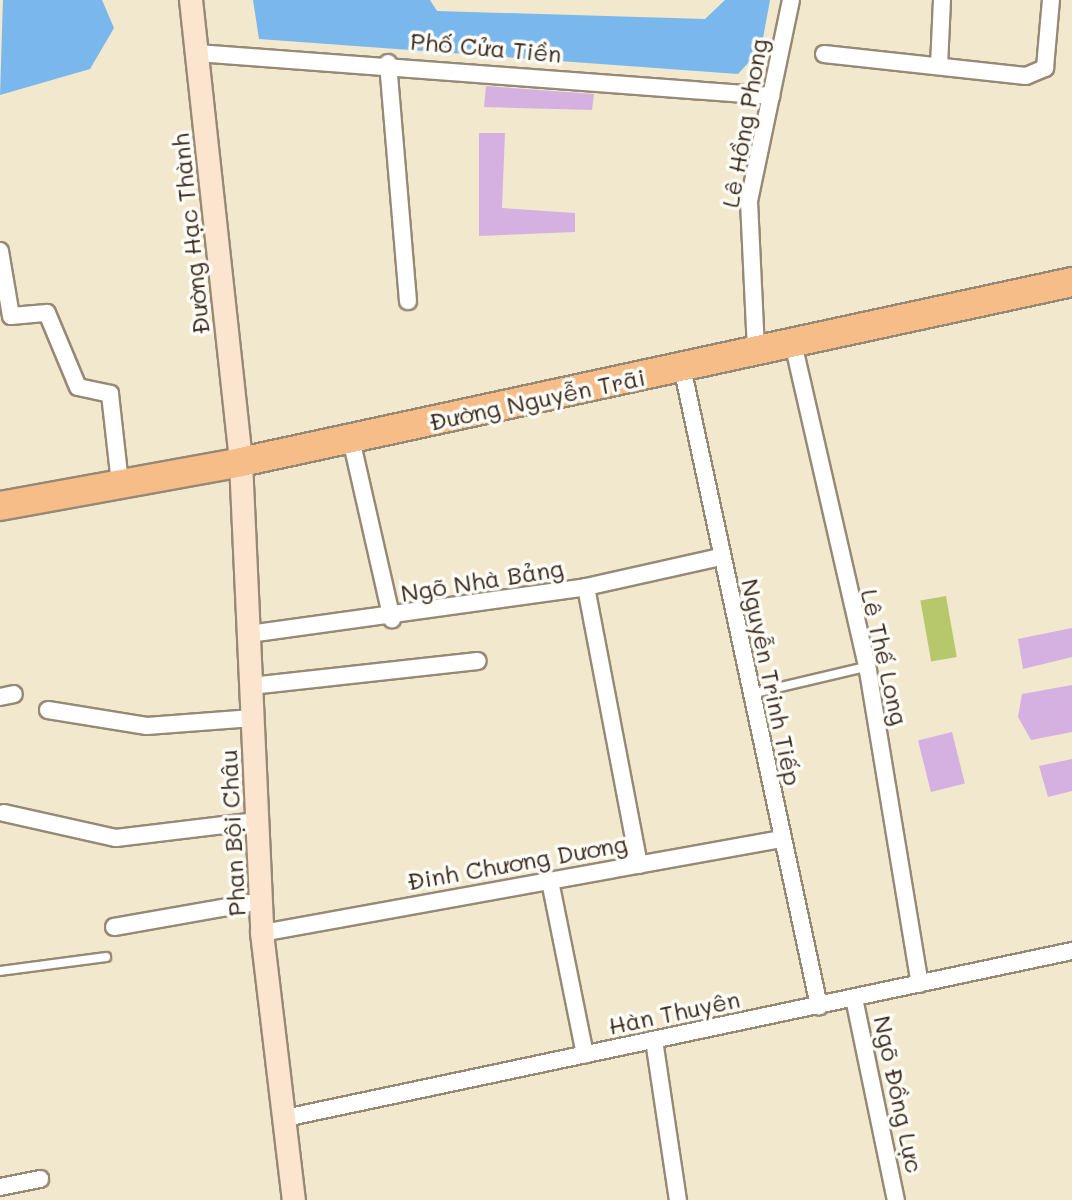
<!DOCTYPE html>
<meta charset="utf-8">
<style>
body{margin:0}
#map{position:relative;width:1072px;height:1200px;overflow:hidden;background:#f1e8ce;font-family:Mali,sans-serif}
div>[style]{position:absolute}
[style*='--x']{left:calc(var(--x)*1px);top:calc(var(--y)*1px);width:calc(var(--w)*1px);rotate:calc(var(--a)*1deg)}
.green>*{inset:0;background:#b6c86b;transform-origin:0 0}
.water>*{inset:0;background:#79b7ec}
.building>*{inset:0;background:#d5b1e2;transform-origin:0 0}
.roads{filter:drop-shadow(2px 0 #968976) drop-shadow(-2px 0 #968976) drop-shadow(0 2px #968976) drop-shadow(0 -2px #968976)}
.lane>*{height:8px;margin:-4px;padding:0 4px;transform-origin:4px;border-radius:4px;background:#fff}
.street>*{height:16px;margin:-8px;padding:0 8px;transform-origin:8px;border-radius:8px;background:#fff}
.secondary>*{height:22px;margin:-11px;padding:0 11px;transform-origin:11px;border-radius:11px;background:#fce5cf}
.highway>*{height:28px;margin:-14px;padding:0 14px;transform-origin:14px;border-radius:14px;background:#f7bd88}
span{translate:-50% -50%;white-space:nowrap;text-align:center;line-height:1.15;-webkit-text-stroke:7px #fdfcf7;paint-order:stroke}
.street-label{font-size:24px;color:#3b2a1e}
</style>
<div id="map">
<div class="green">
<i style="left:946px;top:596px;width:62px;height:26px;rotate:80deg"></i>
</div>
<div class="water">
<i style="clip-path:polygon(3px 0,102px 0,114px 28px,90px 69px,0 95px)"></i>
<i style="clip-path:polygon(253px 0,430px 0,437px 11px,705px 19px,725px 0,770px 0,761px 49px,738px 74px,259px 39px)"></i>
</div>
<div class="building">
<i style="clip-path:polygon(486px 86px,594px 94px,592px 110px,484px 107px)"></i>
<i style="clip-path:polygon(479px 133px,505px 133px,502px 208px,575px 213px,575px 232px,479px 236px)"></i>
<i style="clip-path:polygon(1072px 628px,1072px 657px,1023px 669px,1018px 639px)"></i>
<i style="clip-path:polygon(1072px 685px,1072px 732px,1031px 740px,1018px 717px,1022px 694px)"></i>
<i style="left:952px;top:732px;width:53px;height:35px;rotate:76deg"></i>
<i style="clip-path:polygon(1072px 759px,1072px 791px,1048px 797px,1039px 766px)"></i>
</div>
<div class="roads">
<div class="lane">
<i style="--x:751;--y:694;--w:113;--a:-13.3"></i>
<i style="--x:0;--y:971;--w:107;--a:-7.5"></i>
</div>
<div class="street">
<i style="--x:197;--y:53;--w:576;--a:4.28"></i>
<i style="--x:824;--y:54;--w:203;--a:6.2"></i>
<i style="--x:1026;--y:76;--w:21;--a:-23"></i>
<i style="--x:1045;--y:68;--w:68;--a:-85"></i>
<i style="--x:388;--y:63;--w:239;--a:85.2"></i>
<i style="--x:939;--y:66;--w:66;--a:-87.4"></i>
<i style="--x:0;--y:251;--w:66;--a:80.4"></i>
<i style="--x:11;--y:316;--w:36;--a:-5"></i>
<i style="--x:47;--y:313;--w:80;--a:67.3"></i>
<i style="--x:78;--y:387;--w:33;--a:12"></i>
<i style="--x:110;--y:394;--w:90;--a:83.6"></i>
<i style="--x:793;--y:343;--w:336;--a:77.1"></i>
<i style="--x:868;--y:671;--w:317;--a:80.6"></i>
<i style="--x:756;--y:350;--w:149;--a:-92.7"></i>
<i style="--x:749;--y:201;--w:205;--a:-78.2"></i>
<i style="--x:682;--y:367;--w:654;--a:77.9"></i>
<i style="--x:351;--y:439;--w:185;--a:77.2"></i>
<i style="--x:586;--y:587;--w:283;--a:79.2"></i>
<i style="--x:249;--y:634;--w:340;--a:-7.9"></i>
<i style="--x:586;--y:587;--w:137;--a:-12.6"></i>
<i style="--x:251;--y:686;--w:228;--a:-6.3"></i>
<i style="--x:0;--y:697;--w:14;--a:-12"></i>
<i style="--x:48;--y:710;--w:100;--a:9.2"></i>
<i style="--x:147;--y:726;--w:106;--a:-4.3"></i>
<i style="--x:4;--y:813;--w:115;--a:12.6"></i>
<i style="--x:116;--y:838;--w:142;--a:-6.9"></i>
<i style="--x:550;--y:881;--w:177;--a:78.6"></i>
<i style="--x:114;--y:927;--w:149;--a:-10"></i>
<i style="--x:262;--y:933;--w:527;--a:-10.27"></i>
<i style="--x:854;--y:998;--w:206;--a:78.3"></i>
<i style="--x:654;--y:1040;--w:162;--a:81.5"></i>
<i style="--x:285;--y:1118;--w:805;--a:-11.98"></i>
<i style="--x:0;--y:1187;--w:41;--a:-11.3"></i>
</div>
<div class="secondary">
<i style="--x:191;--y:0;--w:465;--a:83.8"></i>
<i style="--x:241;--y:462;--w:471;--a:87.4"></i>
<i style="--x:262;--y:933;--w:269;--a:83.2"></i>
</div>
<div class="highway">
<i style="--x:0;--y:506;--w:245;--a:-10.3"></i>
<i style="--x:241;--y:462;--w:850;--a:-12.22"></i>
</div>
</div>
<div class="street-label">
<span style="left:486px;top:47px;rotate:5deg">Phố Cửa Tiền</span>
<span style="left:744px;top:123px;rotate:-80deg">Lê Hồng Phong</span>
<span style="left:190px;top:234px;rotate:-96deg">Đường Hạc Thành</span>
<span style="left:537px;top:399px;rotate:-12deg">Đường Nguyễn Trãi</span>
<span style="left:482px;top:580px;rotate:-9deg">Ngõ Nhà Bảng</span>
<span style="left:885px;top:657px;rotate:77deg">Lê Thế Long</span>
<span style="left:772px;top:682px;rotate:78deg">Nguyễn Trinh Tiếp</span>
<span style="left:232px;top:833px;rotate:-93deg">Phan Bội Châu</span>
<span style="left:517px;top:862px;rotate:-10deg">Đinh Chương Dương</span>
<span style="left:674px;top:1012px;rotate:-12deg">Hàn Thuyên</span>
<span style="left:899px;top:1094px;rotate:78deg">Ngõ Đồng Lực</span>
</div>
</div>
